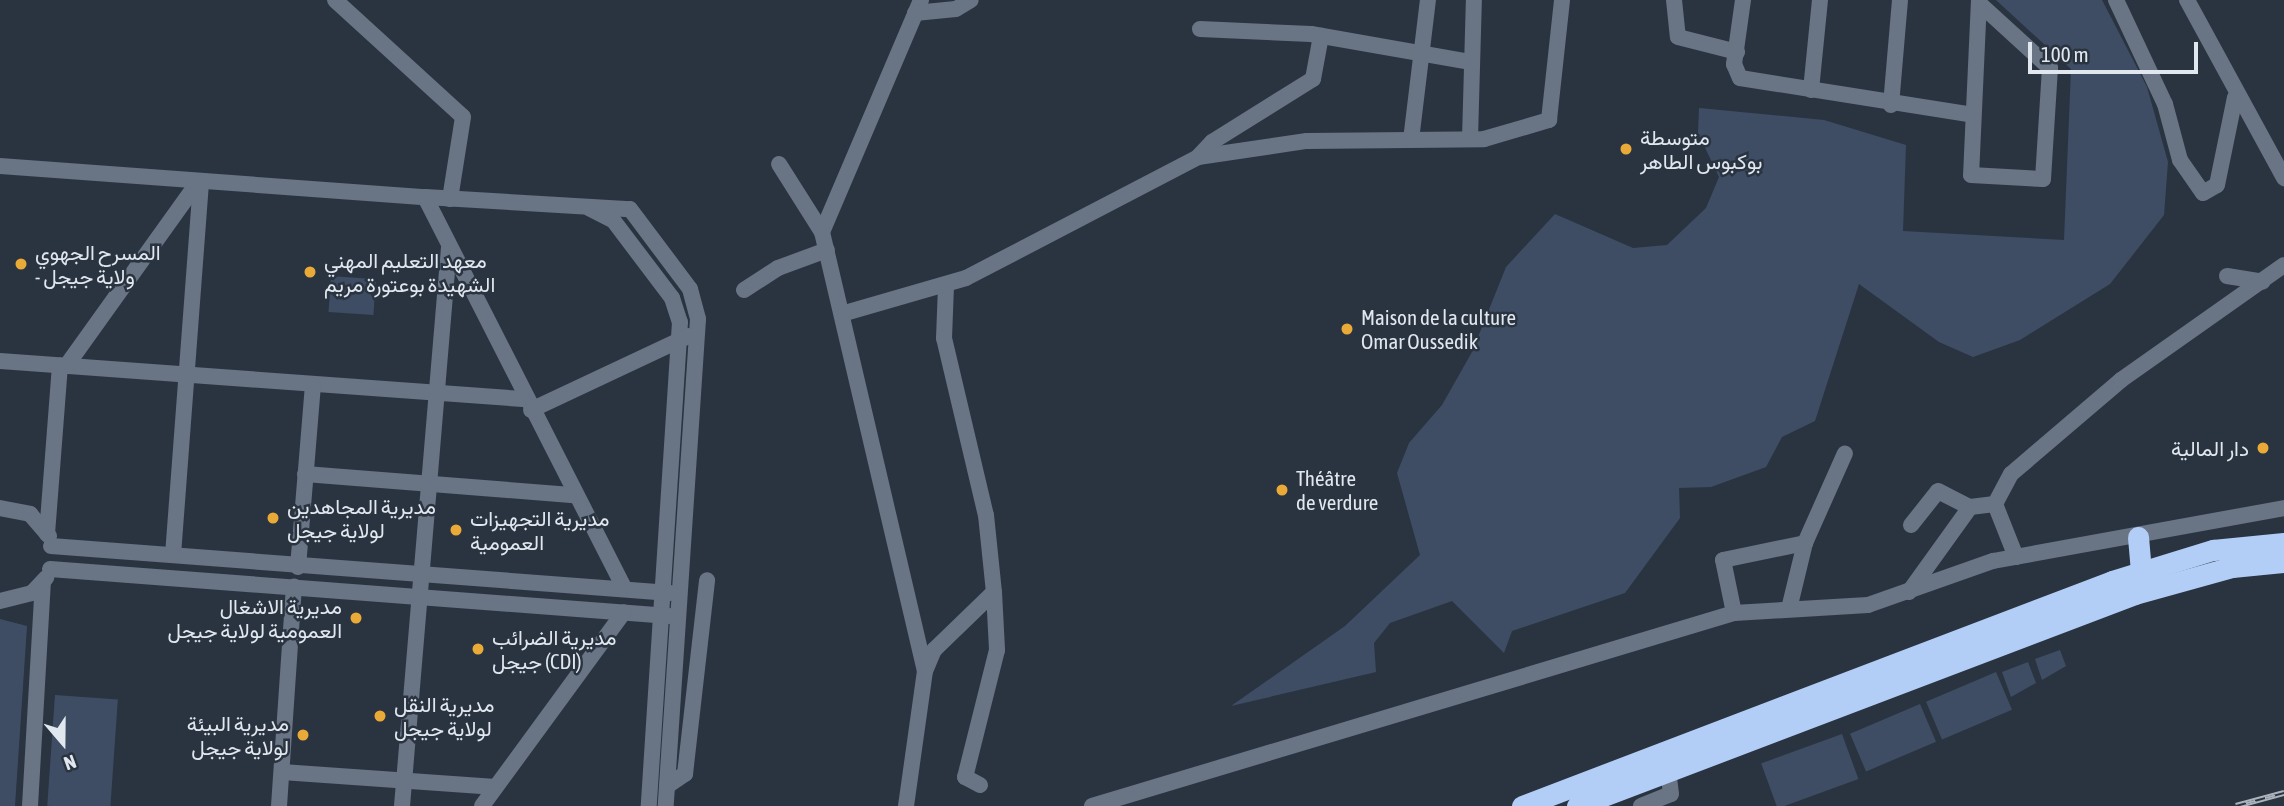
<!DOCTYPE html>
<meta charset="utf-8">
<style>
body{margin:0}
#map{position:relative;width:2284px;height:806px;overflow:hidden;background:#2a3441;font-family:"Asap Condensed",Vazirmatn,sans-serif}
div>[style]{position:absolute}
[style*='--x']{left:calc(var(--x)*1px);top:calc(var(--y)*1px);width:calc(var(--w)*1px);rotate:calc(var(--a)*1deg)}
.green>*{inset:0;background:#3e4d64;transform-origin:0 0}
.minor>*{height:16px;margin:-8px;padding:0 8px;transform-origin:8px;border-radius:8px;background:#697485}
.highway>*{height:21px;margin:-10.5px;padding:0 10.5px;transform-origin:10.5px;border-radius:10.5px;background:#b3cef6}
.rail>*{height:6px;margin-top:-3px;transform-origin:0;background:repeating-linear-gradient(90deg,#2a3441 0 10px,#acb3bd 0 20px);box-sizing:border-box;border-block:2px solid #acb3bd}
.dots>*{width:19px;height:19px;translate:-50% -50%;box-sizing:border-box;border:4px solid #2a3441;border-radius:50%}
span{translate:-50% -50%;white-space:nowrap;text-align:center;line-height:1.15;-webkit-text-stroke:5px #2a3441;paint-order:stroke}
.poi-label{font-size:21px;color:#e1e7ef}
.left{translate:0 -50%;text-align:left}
.right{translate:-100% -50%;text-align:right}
.north{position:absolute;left:28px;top:708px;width:70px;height:70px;-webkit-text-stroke:5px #2a3441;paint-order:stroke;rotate:160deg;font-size:19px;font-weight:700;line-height:28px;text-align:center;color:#e1e7ef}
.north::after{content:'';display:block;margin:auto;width:24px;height:32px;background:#e1e7ef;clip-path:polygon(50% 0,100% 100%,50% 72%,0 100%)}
.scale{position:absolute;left:2028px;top:42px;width:170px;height:32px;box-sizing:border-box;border:4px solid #e1e7ef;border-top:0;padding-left:9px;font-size:21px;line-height:24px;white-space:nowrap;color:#e1e7ef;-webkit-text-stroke:5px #2a3441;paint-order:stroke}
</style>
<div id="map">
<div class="green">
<i style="clip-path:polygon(1996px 0,2102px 0,2147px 87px,2168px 162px,2164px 215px,2110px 284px,2020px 340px,1973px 357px,1939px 342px,1859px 284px,1815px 421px,1782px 437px,1766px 467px,1711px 487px,1679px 488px,1680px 518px,1625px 593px,1512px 631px,1504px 653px,1452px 601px,1390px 623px,1374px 643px,1376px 672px,1231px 706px,1345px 626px,1420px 555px,1397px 473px,1409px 443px,1442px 405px,1472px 352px,1506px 267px,1555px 214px,1633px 248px,1667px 245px,1706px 208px,1719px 177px,1698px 133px,1699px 108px,1824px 120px,1906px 145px,1903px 231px,2064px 240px,2071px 69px)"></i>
<i style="left:331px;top:276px;width:45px;height:36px;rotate:4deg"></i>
<i style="clip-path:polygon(0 619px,27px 626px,15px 806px,0 806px)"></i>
<i style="clip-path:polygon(2060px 650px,2066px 666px,2042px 680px,2035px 659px)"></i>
<i style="clip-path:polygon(2028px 662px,2036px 683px,2011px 697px,2002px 672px)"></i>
<i style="left:1996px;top:672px;width:41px;height:76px;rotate:67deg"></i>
<i style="left:55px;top:695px;width:63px;height:111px;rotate:4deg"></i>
<i style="left:1920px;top:704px;width:41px;height:76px;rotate:67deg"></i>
<i style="left:1842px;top:734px;width:48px;height:86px;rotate:70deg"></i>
</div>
<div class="minor">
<i style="--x:335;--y:0;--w:173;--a:42.4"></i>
<i style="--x:463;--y:117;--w:83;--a:99"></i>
<i style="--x:921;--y:0;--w:252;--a:113.1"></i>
<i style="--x:822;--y:232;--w:451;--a:76.8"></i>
<i style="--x:1674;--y:0;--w:37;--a:84"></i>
<i style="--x:1678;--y:37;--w:61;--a:14.3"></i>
<i style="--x:1743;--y:0;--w:65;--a:98"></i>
<i style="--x:1734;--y:64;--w:15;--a:67"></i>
<i style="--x:1740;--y:78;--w:236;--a:9"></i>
<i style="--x:1979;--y:0;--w:175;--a:92.6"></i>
<i style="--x:1971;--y:175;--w:72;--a:3.2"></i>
<i style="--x:2043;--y:179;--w:111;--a:-86.4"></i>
<i style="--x:2050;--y:68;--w:95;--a:-137.6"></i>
<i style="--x:2116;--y:0;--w:115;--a:64.8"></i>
<i style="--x:2165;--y:104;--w:58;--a:75"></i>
<i style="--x:2180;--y:160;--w:40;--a:55.1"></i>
<i style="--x:2203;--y:193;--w:16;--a:-30"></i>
<i style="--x:2217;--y:185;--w:90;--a:-78.4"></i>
<i style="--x:2187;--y:0;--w:203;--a:61.4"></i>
<i style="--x:915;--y:13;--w:41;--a:-5.6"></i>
<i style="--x:956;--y:9;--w:17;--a:-31"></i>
<i style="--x:1200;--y:29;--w:111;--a:2.6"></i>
<i style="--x:1311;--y:34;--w:161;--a:10"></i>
<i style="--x:1811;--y:90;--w:90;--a:-84.3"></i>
<i style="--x:1891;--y:105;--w:105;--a:-85.1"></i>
<i style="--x:1470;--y:139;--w:139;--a:-88.4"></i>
<i style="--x:1411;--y:140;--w:141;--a:-83.1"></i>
<i style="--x:1198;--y:157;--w:21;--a:-47"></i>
<i style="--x:1212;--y:142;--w:119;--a:-32"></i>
<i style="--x:1313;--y:79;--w:44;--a:-79.5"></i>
<i style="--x:779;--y:164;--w:80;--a:57.7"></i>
<i style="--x:0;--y:166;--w:426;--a:4.2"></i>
<i style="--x:425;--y:197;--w:440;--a:63"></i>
<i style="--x:425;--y:197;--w:205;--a:3.4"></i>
<i style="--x:630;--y:209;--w:100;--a:53.1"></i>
<i style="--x:690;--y:289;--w:31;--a:75"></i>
<i style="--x:698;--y:319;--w:488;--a:93.8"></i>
<i style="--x:589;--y:208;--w:27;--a:27"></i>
<i style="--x:613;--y:220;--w:98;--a:52.9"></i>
<i style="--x:672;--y:298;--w:25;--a:72"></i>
<i style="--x:680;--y:322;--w:485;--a:93.7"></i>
<i style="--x:2227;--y:276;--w:36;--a:9"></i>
<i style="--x:946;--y:286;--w:52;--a:92.2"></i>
<i style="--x:944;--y:338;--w:182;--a:76.7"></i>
<i style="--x:986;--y:515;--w:77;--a:84.1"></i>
<i style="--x:994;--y:592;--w:58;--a:87"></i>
<i style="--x:997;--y:650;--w:131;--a:104.1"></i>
<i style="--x:965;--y:777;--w:17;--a:28"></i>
<i style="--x:744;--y:290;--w:40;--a:-32.9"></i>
<i style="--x:778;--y:268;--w:52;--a:-20.2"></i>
<i style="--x:845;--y:313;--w:126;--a:-16.1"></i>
<i style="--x:966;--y:278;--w:262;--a:-27.5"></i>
<i style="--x:1198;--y:157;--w:110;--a:-8.4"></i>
<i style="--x:1307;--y:141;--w:177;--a:-0.6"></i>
<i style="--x:1484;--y:139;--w:68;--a:-16.3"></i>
<i style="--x:1549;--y:120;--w:121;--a:-83.8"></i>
<i style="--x:0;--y:361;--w:524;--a:4.16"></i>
<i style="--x:67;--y:365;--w:225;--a:-54.4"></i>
<i style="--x:531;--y:410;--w:174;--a:-25.2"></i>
<i style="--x:305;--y:474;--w:270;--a:4.5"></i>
<i style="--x:0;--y:508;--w:31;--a:11"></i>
<i style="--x:30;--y:514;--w:29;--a:49"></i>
<i style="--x:1911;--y:525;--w:43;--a:-51.5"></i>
<i style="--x:1938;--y:491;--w:36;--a:27"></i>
<i style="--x:47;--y:534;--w:169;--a:-85.6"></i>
<i style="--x:51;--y:546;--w:621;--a:4.34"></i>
<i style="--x:173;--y:555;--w:374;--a:-85.7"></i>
<i style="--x:2016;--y:557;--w:57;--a:-111.6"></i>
<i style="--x:1995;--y:504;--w:34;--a:-62"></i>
<i style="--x:2011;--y:474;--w:145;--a:-40.5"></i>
<i style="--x:2121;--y:380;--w:199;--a:-35.2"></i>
<i style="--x:298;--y:567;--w:182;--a:-85.3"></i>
<i style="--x:50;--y:569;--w:621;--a:4.34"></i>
<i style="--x:1909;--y:592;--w:105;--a:-54.3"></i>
<i style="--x:1970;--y:507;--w:25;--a:-7"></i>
<i style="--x:0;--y:601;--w:33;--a:-14"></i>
<i style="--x:32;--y:593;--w:21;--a:-47"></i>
<i style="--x:1789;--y:609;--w:68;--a:-76.4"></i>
<i style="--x:1805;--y:543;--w:98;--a:-66"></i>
<i style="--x:1734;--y:613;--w:54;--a:-101.7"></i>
<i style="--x:1723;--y:560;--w:84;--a:-11.7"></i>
<i style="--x:282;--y:772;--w:214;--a:4"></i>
<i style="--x:667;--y:786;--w:22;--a:-34"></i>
<i style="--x:685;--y:774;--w:195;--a:-83.5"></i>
<i style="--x:30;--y:806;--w:223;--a:-86.7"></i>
<i style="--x:279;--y:806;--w:220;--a:-86.1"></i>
<i style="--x:402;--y:806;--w:561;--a:-85.19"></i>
<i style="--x:482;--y:806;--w:240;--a:-53.8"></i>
<i style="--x:906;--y:806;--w:136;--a:-82"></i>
<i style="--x:925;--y:671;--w:23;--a:-67"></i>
<i style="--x:934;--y:650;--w:83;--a:-44"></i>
<i style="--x:1092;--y:806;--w:670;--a:-16.73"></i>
<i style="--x:1734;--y:613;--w:134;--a:-3.4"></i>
<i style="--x:1868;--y:605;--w:133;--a:-19.4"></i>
<i style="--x:1993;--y:561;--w:296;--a:-10.3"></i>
<i style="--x:1641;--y:806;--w:32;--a:-22"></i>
<i style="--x:1671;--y:794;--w:23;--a:-97"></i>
</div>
<div class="highway">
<i style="--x:2138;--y:537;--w:34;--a:85"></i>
<i style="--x:1522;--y:806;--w:631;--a:-20.87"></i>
<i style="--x:2112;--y:581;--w:106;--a:-17.1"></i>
<i style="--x:2213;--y:550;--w:71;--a:-5.6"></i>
<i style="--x:1577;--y:806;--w:597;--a:-20.8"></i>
<i style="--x:2135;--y:594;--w:101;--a:-15.6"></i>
<i style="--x:2232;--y:567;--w:52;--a:-5.5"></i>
</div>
<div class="rail">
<i style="--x:2236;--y:806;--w:50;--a:-15.2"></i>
</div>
<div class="dots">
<i style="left:1626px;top:149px;background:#eaaa38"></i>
<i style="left:21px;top:264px;background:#eaaa38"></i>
<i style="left:310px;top:272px;background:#eaaa38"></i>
<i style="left:1347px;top:329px;background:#eaaa38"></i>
<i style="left:2263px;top:448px;background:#eaaa38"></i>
<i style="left:1282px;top:490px;background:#eaaa38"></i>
<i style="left:273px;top:518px;background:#eaaa38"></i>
<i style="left:456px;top:530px;background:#eaaa38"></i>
<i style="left:356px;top:618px;background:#eaaa38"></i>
<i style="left:478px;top:649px;background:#eaaa38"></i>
<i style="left:380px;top:716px;background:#eaaa38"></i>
<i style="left:303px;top:735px;background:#eaaa38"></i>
</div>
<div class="poi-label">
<span class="left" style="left:1640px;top:149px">متوسطة<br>بوكبوس الطاهر</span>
<span class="left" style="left:35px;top:264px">المسرح الجهوي<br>- ولاية جيجل</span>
<span class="left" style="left:324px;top:272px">معهد التعليم المهني<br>الشهيدة بوعتورة مريم</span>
<span class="left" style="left:1361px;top:329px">Maison de la culture<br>Omar Oussedik</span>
<span class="right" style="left:2249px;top:448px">دار المالية</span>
<span class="left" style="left:1296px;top:490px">Théâtre<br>de verdure</span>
<span class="left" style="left:287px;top:518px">مديرية المجاهدين<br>لولاية جيجل</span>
<span class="left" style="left:470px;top:530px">مديرية التجهيزات<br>العمومية</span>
<span class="right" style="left:342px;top:618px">مديرية الاشغال<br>العمومية لولاية جيجل</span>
<span class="left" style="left:492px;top:649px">مديرية الضرائب<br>جيجل (CDI)</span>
<span class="left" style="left:394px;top:716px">مديرية النقل<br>لولاية جيجل</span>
<span class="right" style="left:289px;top:735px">مديرية البيئة<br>لولاية جيجل</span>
</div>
<div class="north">N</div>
<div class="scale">100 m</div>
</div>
